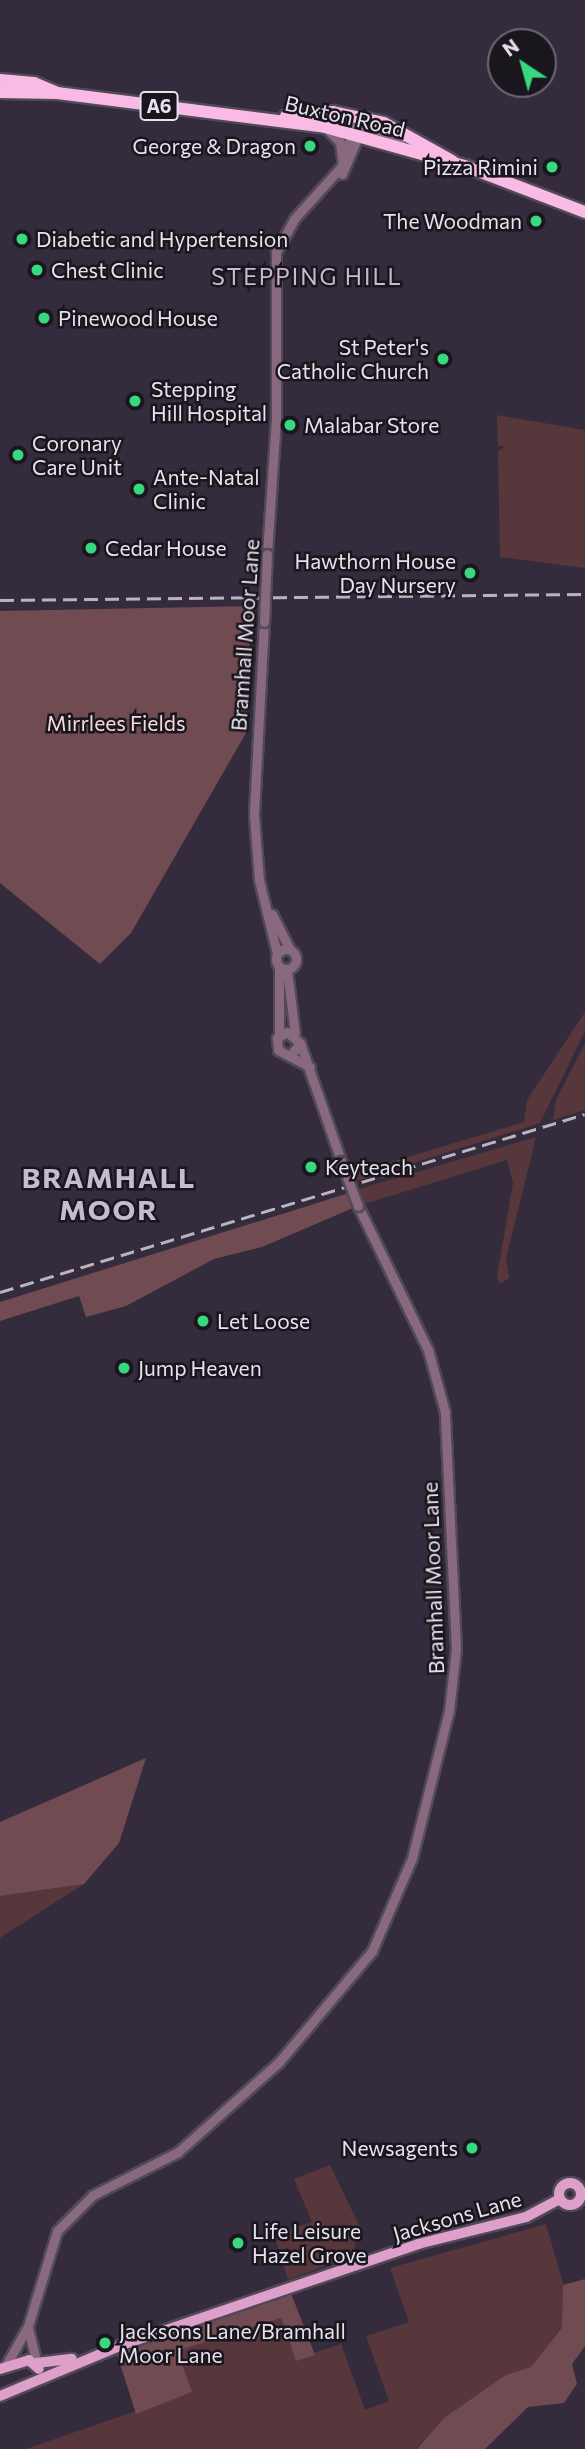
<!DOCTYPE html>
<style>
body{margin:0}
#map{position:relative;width:585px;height:2449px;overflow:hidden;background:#342c3c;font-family:Commissioner,sans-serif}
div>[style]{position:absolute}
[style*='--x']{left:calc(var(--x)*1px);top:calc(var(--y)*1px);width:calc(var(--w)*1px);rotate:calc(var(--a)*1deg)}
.green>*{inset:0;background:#57373c}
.forest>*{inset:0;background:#704b51}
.roads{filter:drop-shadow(2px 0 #514958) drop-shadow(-2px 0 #514958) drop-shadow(0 2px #514958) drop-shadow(0 -2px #514958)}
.minor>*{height:9px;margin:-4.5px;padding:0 4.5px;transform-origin:4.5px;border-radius:4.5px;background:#88697e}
.minor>.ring{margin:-4.5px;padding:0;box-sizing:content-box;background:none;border:9px solid #88697e;border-radius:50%}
.major>*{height:10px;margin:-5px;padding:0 5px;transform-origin:5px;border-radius:5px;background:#df9fcb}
.major>.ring{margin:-5px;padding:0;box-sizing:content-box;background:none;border:10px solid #df9fcb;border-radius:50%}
.highway>*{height:12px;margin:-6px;padding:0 6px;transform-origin:6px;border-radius:6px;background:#f9bbe5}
.rail>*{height:2.5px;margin-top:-1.25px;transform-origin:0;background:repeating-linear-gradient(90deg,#bab4c0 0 14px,transparent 0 21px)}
.bridges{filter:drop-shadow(2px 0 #514958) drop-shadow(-2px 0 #514958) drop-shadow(0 2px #514958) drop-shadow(0 -2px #514958)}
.minor-bridge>*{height:9px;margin:-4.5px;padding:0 4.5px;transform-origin:4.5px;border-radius:4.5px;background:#88697e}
.dots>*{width:19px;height:19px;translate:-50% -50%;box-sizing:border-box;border:4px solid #1a161d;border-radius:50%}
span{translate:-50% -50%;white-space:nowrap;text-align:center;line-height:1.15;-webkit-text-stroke:5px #1a161d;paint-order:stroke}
.shield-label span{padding:2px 5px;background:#1a161d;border:2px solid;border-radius:5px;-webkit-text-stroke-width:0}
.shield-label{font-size:19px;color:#e7e2ed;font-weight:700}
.street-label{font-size:21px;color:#e7e2ed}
.poi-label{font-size:21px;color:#e7e2ed}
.right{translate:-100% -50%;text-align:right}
.left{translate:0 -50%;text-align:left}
.park-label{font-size:21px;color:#f6d9dd}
.neighbourhood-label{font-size:23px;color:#c6bcd1;letter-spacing:2px}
.district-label{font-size:28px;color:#c6bcd1;font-weight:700;letter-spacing:2px}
.north{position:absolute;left:487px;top:28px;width:70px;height:70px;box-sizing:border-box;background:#1a161d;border:2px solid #6c6870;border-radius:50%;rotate:324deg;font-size:19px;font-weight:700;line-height:28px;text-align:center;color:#e7e2ed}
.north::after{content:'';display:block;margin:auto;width:24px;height:32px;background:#38d880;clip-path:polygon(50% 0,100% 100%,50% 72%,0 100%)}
</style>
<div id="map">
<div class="green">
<i style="clip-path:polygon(497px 415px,585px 430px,585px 568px,500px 557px,498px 451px,506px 446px,498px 446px)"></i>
<i style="clip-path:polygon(585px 1012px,585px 1031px,540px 1123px,353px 1182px,351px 1174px,524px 1122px,527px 1100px)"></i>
<i style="clip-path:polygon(585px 1043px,585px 1110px,553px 1120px,556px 1100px)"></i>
<i style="clip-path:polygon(536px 1137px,506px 1258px,509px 1278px,500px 1284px,497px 1276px,513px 1183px,507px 1160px,361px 1205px,356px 1190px)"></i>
<i style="clip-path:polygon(84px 1884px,4px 1935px,0 1938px,0 1896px)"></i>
<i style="clip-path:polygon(330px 2165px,360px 2227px,352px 2256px,288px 2280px,274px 2234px,312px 2222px,294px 2179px)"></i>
<i style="clip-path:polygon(546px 2224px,573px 2318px,537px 2366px,442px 2421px,416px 2449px,26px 2449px,191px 2392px,176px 2351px,281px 2318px,296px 2359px,341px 2344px,365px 2410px,389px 2401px,366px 2336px,409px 2322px,390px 2268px)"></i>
</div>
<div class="forest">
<i style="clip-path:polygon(251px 606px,246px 733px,131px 933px,100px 964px,0 883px,0 611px)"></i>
<i style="clip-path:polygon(349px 1193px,353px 1208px,262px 1247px,214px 1259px,126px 1306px,86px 1317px,79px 1296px,0 1321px,0 1302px)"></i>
<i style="clip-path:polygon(146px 1758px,119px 1843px,84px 1884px,0 1896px,0 1822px)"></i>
<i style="clip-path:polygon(585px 2279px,585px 2346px,572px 2364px,577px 2384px,564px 2403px,528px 2407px,485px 2449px,417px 2449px,444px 2418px,506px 2375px,531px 2367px,562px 2328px,563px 2285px)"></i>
<i style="clip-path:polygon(289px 2288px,315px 2355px,296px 2361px,281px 2318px,177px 2351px,192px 2392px,136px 2414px,115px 2348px)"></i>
</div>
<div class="roads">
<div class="minor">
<i style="--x:313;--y:117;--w:91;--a:16.6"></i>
<i style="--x:327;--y:129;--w:18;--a:45"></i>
<i style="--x:340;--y:142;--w:17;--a:83"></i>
<i style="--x:342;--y:174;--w:43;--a:-67"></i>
<i style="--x:267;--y:554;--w:137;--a:-86.2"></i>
<i style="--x:276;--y:417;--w:165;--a:-90"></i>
<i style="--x:276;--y:252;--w:38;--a:-61"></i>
<i style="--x:294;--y:219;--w:70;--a:-47.9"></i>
<i style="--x:341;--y:167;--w:54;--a:-71.6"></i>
<i style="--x:264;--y:622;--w:194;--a:93"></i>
<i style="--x:254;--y:816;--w:64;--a:85.5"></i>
<i style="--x:259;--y:880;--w:76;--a:76.3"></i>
<i style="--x:272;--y:914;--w:40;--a:63.4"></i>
<i class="ring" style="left:276px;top:949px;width:11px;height:11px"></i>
<i style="--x:279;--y:967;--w:69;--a:90"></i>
<i style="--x:287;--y:970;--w:64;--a:82.9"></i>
<i style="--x:300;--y:1043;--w:125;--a:70.8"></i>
<i style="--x:290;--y:1056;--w:16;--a:-52"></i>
<i style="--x:300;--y:1043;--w:17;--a:-140"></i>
<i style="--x:287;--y:1032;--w:12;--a:149"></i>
<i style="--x:277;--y:1038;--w:12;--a:85"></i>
<i style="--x:278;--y:1050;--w:36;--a:28"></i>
<i style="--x:28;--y:2328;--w:34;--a:76"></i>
<i style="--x:5;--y:2367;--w:47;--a:-60.7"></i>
<i style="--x:28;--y:2326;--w:99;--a:-73"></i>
<i style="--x:57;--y:2231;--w:51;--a:-45"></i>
<i style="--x:93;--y:2195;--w:95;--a:-26.8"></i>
<i style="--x:178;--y:2152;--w:135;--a:-41.7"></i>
<i style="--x:279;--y:2062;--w:145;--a:-50"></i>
<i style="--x:372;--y:1951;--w:101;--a:-66.7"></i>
<i style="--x:412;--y:1858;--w:152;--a:-75.9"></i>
<i style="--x:449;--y:1711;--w:62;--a:-83.6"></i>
<i style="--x:456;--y:1649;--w:237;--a:-92.7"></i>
<i style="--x:445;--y:1412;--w:64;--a:-105.3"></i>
<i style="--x:428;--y:1350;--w:160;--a:-115.9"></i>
</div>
<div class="major">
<i class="ring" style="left:559px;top:2183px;width:12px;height:12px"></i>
<i style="--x:37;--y:2363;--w:35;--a:-7"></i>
<i style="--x:0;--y:2369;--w:30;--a:-17"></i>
<i style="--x:29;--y:2360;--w:13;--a:42"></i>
<i style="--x:0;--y:2396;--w:132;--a:-22.7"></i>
<i style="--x:122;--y:2345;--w:313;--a:-18.8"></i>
<i style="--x:418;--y:2244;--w:111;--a:-14"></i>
<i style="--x:526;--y:2217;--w:38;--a:-28"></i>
</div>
<div class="highway">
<i style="--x:0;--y:80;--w:34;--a:5"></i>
<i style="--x:34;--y:83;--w:25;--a:23"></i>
<i style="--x:0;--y:92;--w:57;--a:1"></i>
<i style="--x:57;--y:93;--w:270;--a:7.2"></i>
<i style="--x:325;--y:127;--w:145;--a:15.6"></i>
<i style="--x:465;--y:166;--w:129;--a:21"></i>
<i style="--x:286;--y:116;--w:47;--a:-4.9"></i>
<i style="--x:333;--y:112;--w:52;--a:12.2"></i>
<i style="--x:384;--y:123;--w:78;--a:29.2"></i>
</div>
</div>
<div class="rail">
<i style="--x:0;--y:600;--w:585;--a:-0.59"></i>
<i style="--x:0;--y:1292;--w:611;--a:-16.92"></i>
</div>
<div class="bridges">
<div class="minor-bridge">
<i style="--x:264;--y:622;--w:68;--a:-87.5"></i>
<i style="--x:341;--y:1161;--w:48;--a:69.3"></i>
</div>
</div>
<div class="dots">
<i style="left:310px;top:146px;background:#38d880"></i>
<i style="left:552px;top:167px;background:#38d880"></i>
<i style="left:536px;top:221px;background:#38d880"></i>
<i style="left:22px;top:239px;background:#38d880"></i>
<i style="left:37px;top:270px;background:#38d880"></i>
<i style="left:44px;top:318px;background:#38d880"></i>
<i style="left:443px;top:359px;background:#38d880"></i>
<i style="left:135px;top:401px;background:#38d880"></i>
<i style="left:290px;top:425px;background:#38d880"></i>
<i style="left:18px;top:455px;background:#38d880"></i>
<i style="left:139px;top:489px;background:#38d880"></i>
<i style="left:91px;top:548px;background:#38d880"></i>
<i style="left:470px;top:573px;background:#38d880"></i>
<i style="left:311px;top:1167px;background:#38d880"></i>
<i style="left:203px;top:1321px;background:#38d880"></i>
<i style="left:124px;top:1368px;background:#38d880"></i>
<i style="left:472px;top:2148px;background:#38d880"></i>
<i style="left:238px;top:2243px;background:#38d880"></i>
<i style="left:105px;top:2343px;background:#38d880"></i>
</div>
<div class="shield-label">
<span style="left:159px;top:106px">A6</span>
</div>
<div class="street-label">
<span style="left:345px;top:116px;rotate:13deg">Buxton Road</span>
<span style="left:245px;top:635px;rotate:-86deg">Bramhall Moor Lane</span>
<span style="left:433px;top:1578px;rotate:-92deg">Bramhall Moor Lane</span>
<span style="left:457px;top:2216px;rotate:-16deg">Jacksons Lane</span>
</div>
<div class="poi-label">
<span class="right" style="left:296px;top:146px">George &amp; Dragon</span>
<span class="right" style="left:538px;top:167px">Pizza Rimini</span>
<span class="right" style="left:522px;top:221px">The Woodman</span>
<span class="left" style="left:36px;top:239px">Diabetic and Hypertension</span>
<span class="left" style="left:51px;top:270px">Chest Clinic</span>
<span class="left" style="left:58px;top:318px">Pinewood House</span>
<span class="right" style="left:429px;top:359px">St Peter's<br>Catholic Church</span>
<span class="left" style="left:151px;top:401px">Stepping<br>Hill Hospital</span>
<span class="left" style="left:304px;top:425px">Malabar Store</span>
<span class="left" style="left:32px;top:455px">Coronary<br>Care Unit</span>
<span class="left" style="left:153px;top:489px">Ante-Natal<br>Clinic</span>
<span class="left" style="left:105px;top:548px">Cedar House</span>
<span class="right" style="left:456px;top:573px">Hawthorn House<br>Day Nursery</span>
<span class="left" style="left:325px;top:1167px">Keyteach</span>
<span class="left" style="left:217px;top:1321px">Let Loose</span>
<span class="left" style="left:138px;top:1368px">Jump Heaven</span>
<span class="right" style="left:458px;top:2148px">Newsagents</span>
<span class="left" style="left:252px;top:2243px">Life Leisure<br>Hazel Grove</span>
<span class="left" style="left:119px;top:2343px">Jacksons Lane/Bramhall<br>Moor Lane</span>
</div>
<div class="park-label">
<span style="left:116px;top:723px">Mirrlees Fields</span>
</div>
<div class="neighbourhood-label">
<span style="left:307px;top:276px">STEPPING HILL</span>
</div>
<div class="district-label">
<span style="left:109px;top:1193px">BRAMHALL<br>MOOR</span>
</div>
<div class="north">N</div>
</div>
